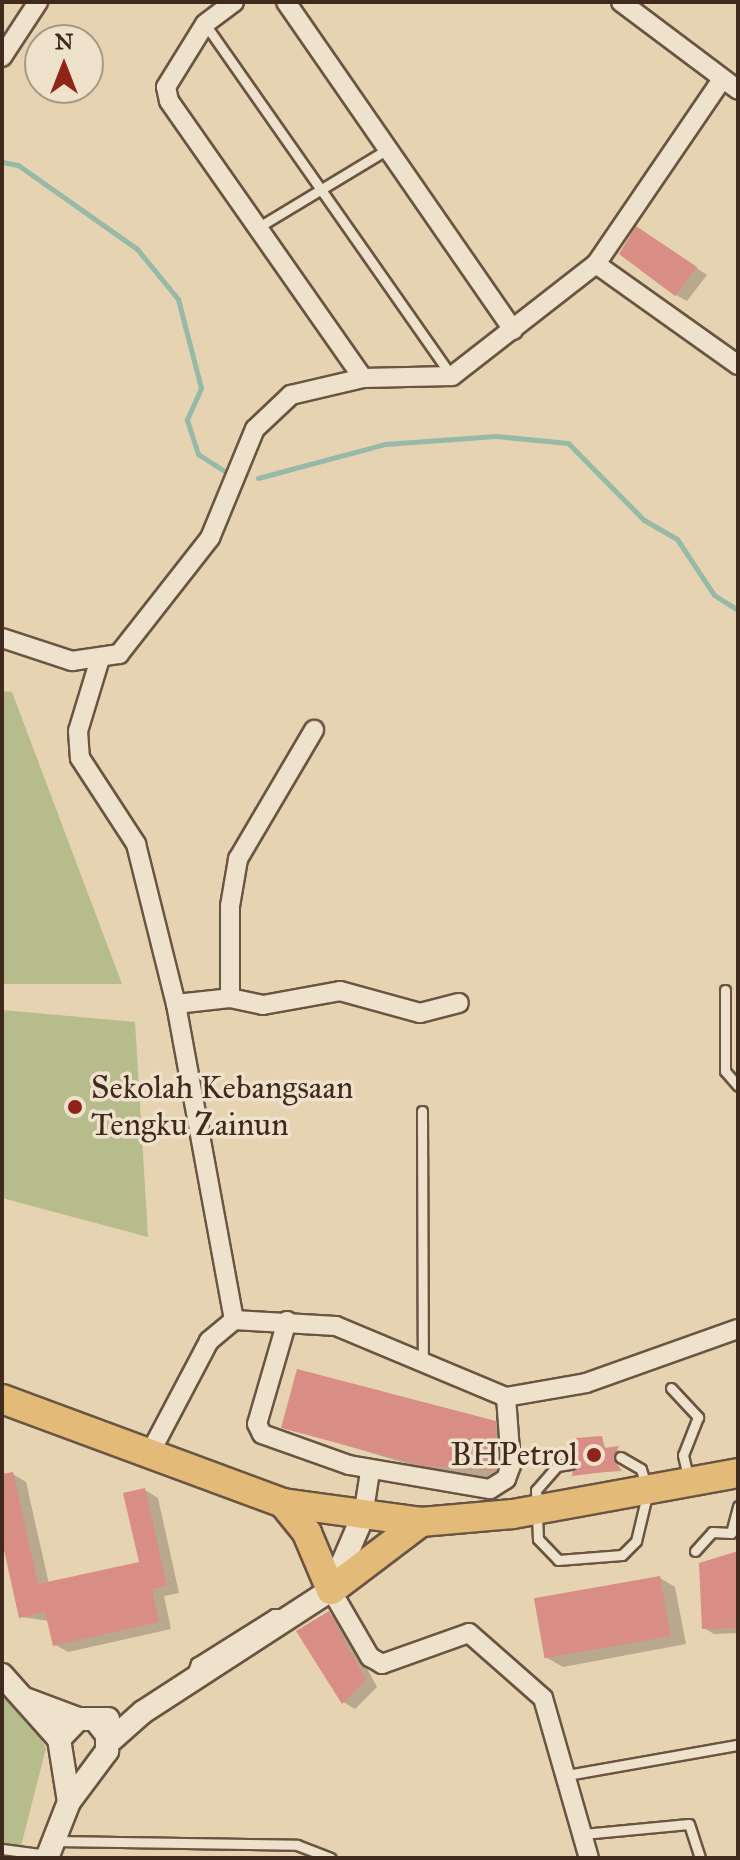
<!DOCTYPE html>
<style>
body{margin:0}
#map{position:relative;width:740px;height:1860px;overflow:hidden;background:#e6d3b1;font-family:"IM FELL Great Primer",serif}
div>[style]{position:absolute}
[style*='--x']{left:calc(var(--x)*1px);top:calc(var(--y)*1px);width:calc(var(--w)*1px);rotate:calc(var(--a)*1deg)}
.green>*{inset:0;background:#b6bc8b}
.shadow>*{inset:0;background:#0003}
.stream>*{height:5px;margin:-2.5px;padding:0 2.5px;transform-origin:2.5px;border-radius:2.5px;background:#97b9a7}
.building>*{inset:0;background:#d88e84;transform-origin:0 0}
.roads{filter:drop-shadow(2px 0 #6a5442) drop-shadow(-2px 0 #6a5442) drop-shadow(0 2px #6a5442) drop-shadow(0 -2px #6a5442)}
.service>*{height:9px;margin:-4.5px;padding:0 4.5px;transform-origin:4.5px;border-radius:4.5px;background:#efe2cc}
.minor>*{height:18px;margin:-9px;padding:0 9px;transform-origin:9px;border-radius:9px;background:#efe2cc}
.tertiary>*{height:22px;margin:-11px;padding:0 11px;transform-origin:11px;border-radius:11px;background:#efe2cc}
.trunk>*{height:28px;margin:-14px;padding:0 14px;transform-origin:14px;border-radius:14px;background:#e3ba78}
.dots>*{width:22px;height:22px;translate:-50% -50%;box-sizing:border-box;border:4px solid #efe2cc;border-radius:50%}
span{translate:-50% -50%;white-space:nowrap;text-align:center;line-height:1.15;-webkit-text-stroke:7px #efe2cc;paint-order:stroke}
.poi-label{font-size:32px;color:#40291d}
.left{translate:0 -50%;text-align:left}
.right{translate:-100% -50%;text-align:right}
.frame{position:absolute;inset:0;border:4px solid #40291d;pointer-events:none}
.north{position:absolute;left:24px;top:24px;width:80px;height:80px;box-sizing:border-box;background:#efe2cc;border:2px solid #a99886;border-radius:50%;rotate:0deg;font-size:22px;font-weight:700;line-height:32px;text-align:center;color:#40291d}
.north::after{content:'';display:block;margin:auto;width:28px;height:36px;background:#8f2418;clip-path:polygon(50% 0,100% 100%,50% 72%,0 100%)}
</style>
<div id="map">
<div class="green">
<i style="clip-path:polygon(2px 691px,12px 692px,122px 984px,2px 984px)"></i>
<i style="clip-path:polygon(2px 1010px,135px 1022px,148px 1237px,2px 1198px)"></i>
<i style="clip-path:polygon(2px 1669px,46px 1748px,18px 1858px,2px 1858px)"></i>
</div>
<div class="shadow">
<i style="clip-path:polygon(648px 235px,707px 275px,687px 301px,676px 295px)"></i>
<i style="clip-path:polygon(495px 1423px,511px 1432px,511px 1479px,442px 1474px,284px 1427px)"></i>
<i style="clip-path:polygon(602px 1438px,606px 1450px,620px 1450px,615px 1461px,622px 1471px,574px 1474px)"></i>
<i style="clip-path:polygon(13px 1474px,26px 1482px,49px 1584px,141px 1563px,145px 1490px,158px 1498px,179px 1593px,164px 1596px,171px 1629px,68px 1652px,54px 1644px,49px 1621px,21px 1617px,2px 1531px,2px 1476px)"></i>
<i style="clip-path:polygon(738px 1554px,738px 1633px,714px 1634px,704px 1628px)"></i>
<i style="clip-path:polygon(660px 1578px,675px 1587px,686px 1644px,563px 1667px,547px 1658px)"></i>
<i style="clip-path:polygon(329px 1614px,341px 1620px,377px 1687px,355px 1709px,343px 1702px)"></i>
</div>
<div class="stream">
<i style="--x:2;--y:162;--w:16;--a:11"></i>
<i style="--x:18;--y:165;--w:146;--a:35.2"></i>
<i style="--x:137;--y:249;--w:65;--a:50.6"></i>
<i style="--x:178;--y:299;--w:92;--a:75.5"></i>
<i style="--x:201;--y:388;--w:35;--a:114"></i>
<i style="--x:187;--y:420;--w:36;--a:72"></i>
<i style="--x:198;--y:454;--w:37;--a:33"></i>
<i style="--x:258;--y:478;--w:131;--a:-15"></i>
<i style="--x:385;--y:444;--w:111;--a:-4.1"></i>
<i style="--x:496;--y:436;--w:72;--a:5.6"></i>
<i style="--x:568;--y:443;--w:108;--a:45.4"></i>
<i style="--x:644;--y:520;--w:38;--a:30"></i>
<i style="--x:677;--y:539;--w:67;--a:56.5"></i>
<i style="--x:714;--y:595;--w:28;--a:32"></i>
</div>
<div class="building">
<i style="clip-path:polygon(636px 226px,697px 267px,675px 296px,619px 254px)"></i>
<i style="clip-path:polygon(297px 1369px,496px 1421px,496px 1471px,424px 1466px,281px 1428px)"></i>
<i style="clip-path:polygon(602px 1436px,604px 1448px,619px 1446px,613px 1458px,621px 1470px,572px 1476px,576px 1438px)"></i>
<i style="clip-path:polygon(13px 1472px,38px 1584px,139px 1562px,123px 1493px,145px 1488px,167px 1586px,152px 1589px,159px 1622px,53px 1646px,45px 1612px,19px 1618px,2px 1541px,2px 1474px)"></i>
<i style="clip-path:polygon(738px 1551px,738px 1628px,702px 1629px,699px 1563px)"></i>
<i style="left:660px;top:1576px;width:61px;height:128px;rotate:80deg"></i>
<i style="clip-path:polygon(329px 1611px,366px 1680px,342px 1704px,296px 1631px)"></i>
</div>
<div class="roads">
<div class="service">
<i style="--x:205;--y:24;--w:429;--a:55"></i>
<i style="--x:257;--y:228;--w:153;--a:-31.1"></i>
<i style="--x:725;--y:990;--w:81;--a:90"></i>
<i style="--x:725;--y:1071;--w:20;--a:49"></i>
<i style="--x:422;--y:1111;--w:251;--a:89.8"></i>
<i style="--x:671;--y:1388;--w:40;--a:47"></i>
<i style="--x:698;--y:1417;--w:41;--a:111.5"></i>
<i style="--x:683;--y:1455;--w:26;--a:77"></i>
<i style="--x:570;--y:1464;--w:13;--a:171"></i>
<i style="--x:557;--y:1466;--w:32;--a:131"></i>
<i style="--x:536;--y:1490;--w:49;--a:87.7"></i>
<i style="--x:538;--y:1539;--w:29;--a:46"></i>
<i style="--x:558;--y:1560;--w:64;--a:-4.5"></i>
<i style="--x:622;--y:1555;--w:20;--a:-45"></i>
<i style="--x:636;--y:1541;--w:51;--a:-76.5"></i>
<i style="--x:648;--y:1491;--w:23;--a:-108"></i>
<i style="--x:641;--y:1469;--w:24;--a:-150"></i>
<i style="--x:695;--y:1551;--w:25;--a:-48"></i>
<i style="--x:712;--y:1532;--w:19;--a:3"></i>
<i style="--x:731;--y:1533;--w:28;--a:-75"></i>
<i style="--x:192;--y:1675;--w:13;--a:-72"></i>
<i style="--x:196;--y:1663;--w:92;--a:-32.1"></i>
<i style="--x:274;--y:1614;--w:13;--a:0"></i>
<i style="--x:567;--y:1775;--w:174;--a:-10"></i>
<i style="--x:583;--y:1834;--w:106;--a:-5.4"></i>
<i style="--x:689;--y:1824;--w:36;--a:72"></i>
<i style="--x:55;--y:1841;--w:242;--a:0.9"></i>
<i style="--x:297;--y:1845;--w:36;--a:21"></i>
<i style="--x:2;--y:1849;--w:46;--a:7.4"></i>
</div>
<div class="minor">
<i style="--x:234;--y:2;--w:36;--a:143"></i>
<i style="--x:205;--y:24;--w:74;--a:121.8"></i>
<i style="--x:166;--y:87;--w:14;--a:78"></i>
<i style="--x:169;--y:101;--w:338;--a:55"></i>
<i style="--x:363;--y:378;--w:89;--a:-1.3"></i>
<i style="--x:452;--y:376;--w:182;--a:-37.9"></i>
<i style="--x:596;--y:264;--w:224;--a:-55.7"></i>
<i style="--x:286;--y:2;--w:399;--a:55.3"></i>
<i style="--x:621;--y:2;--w:146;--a:36.9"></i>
<i style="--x:2;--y:57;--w:66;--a:-56.8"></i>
<i style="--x:596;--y:264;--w:174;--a:35.4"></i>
<i style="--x:2;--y:638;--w:74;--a:18.2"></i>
<i style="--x:72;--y:661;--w:48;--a:-8.5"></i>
<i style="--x:119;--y:654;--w:147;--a:-51.9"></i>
<i style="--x:210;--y:538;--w:118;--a:-67.6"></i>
<i style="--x:255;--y:429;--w:50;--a:-43.4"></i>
<i style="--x:291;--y:395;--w:74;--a:-13.3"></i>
<i style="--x:99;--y:662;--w:72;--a:106.9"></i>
<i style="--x:78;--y:731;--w:27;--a:86"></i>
<i style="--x:80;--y:758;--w:103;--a:56.9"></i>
<i style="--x:136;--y:844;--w:165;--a:76"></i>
<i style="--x:230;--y:998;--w:92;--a:-90"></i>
<i style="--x:230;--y:906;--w:48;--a:-80.3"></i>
<i style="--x:238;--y:859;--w:150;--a:-59.5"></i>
<i style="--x:234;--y:1320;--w:321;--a:-100.4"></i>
<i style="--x:176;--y:1004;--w:54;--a:-6.3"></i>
<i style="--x:230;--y:998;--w:34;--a:12"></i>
<i style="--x:263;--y:1005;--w:78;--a:-10.3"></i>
<i style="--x:340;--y:991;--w:83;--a:15.4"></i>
<i style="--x:420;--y:1013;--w:40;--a:-14.4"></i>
<i style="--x:287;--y:1321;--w:107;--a:106.2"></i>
<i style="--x:257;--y:1424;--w:11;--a:63"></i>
<i style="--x:262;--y:1434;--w:92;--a:19.6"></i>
<i style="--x:349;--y:1465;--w:143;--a:9.7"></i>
<i style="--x:490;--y:1489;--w:19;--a:-32"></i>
<i style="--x:506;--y:1479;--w:15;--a:-70"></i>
<i style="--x:511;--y:1465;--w:68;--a:-94.2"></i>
<i style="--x:150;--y:1453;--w:127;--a:-62.2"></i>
<i style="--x:209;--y:1341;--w:33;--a:-40"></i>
<i style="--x:234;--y:1320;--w:102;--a:3.4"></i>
<i style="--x:336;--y:1326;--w:184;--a:22.7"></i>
<i style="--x:506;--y:1397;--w:81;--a:-9.9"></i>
<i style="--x:586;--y:1383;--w:161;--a:-19.6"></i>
<i style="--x:363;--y:1516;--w:45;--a:-81"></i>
<i style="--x:331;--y:1590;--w:78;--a:59.8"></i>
<i style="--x:370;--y:1657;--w:14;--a:30"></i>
<i style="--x:382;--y:1664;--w:92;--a:-19.6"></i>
<i style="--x:469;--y:1633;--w:98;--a:41.3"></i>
<i style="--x:543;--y:1698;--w:166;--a:74"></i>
</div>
<div class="tertiary">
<i style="--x:2;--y:1675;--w:86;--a:48.3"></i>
<i style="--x:25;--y:1699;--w:57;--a:20.7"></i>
<i style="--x:78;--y:1719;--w:30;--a:0"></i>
<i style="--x:108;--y:1743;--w:47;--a:-41.5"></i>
<i style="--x:143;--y:1712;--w:224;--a:-33"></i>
<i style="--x:331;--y:1590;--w:81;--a:-66.6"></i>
<i style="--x:69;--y:1802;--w:64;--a:-99"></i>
<i style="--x:59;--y:1739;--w:28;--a:-46"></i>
<i style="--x:47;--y:1858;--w:60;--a:-68.6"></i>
<i style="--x:69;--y:1802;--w:64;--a:-53.3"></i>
<i style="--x:107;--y:1751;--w:16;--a:-90"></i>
<i style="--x:107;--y:1735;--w:18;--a:-128"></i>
</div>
<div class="trunk">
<i style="--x:2;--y:1399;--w:300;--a:20.3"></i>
<i style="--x:283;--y:1503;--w:139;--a:7.8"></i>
<i style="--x:421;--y:1522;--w:92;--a:-5"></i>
<i style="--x:513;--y:1514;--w:229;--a:-10.3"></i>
<i style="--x:283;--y:1503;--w:38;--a:51"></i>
<i style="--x:307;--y:1533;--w:62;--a:67.2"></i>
<i style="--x:331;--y:1590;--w:113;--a:-37.1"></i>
</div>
</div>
<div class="dots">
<i style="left:75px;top:1107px;background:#8f2418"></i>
<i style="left:594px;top:1455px;background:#8f2418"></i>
</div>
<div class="poi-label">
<span class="left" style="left:91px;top:1107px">Sekolah Kebangsaan<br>Tengku Zainun</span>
<span class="right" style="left:578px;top:1455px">BHPetrol</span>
</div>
<div class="frame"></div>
<div class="north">N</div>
</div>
